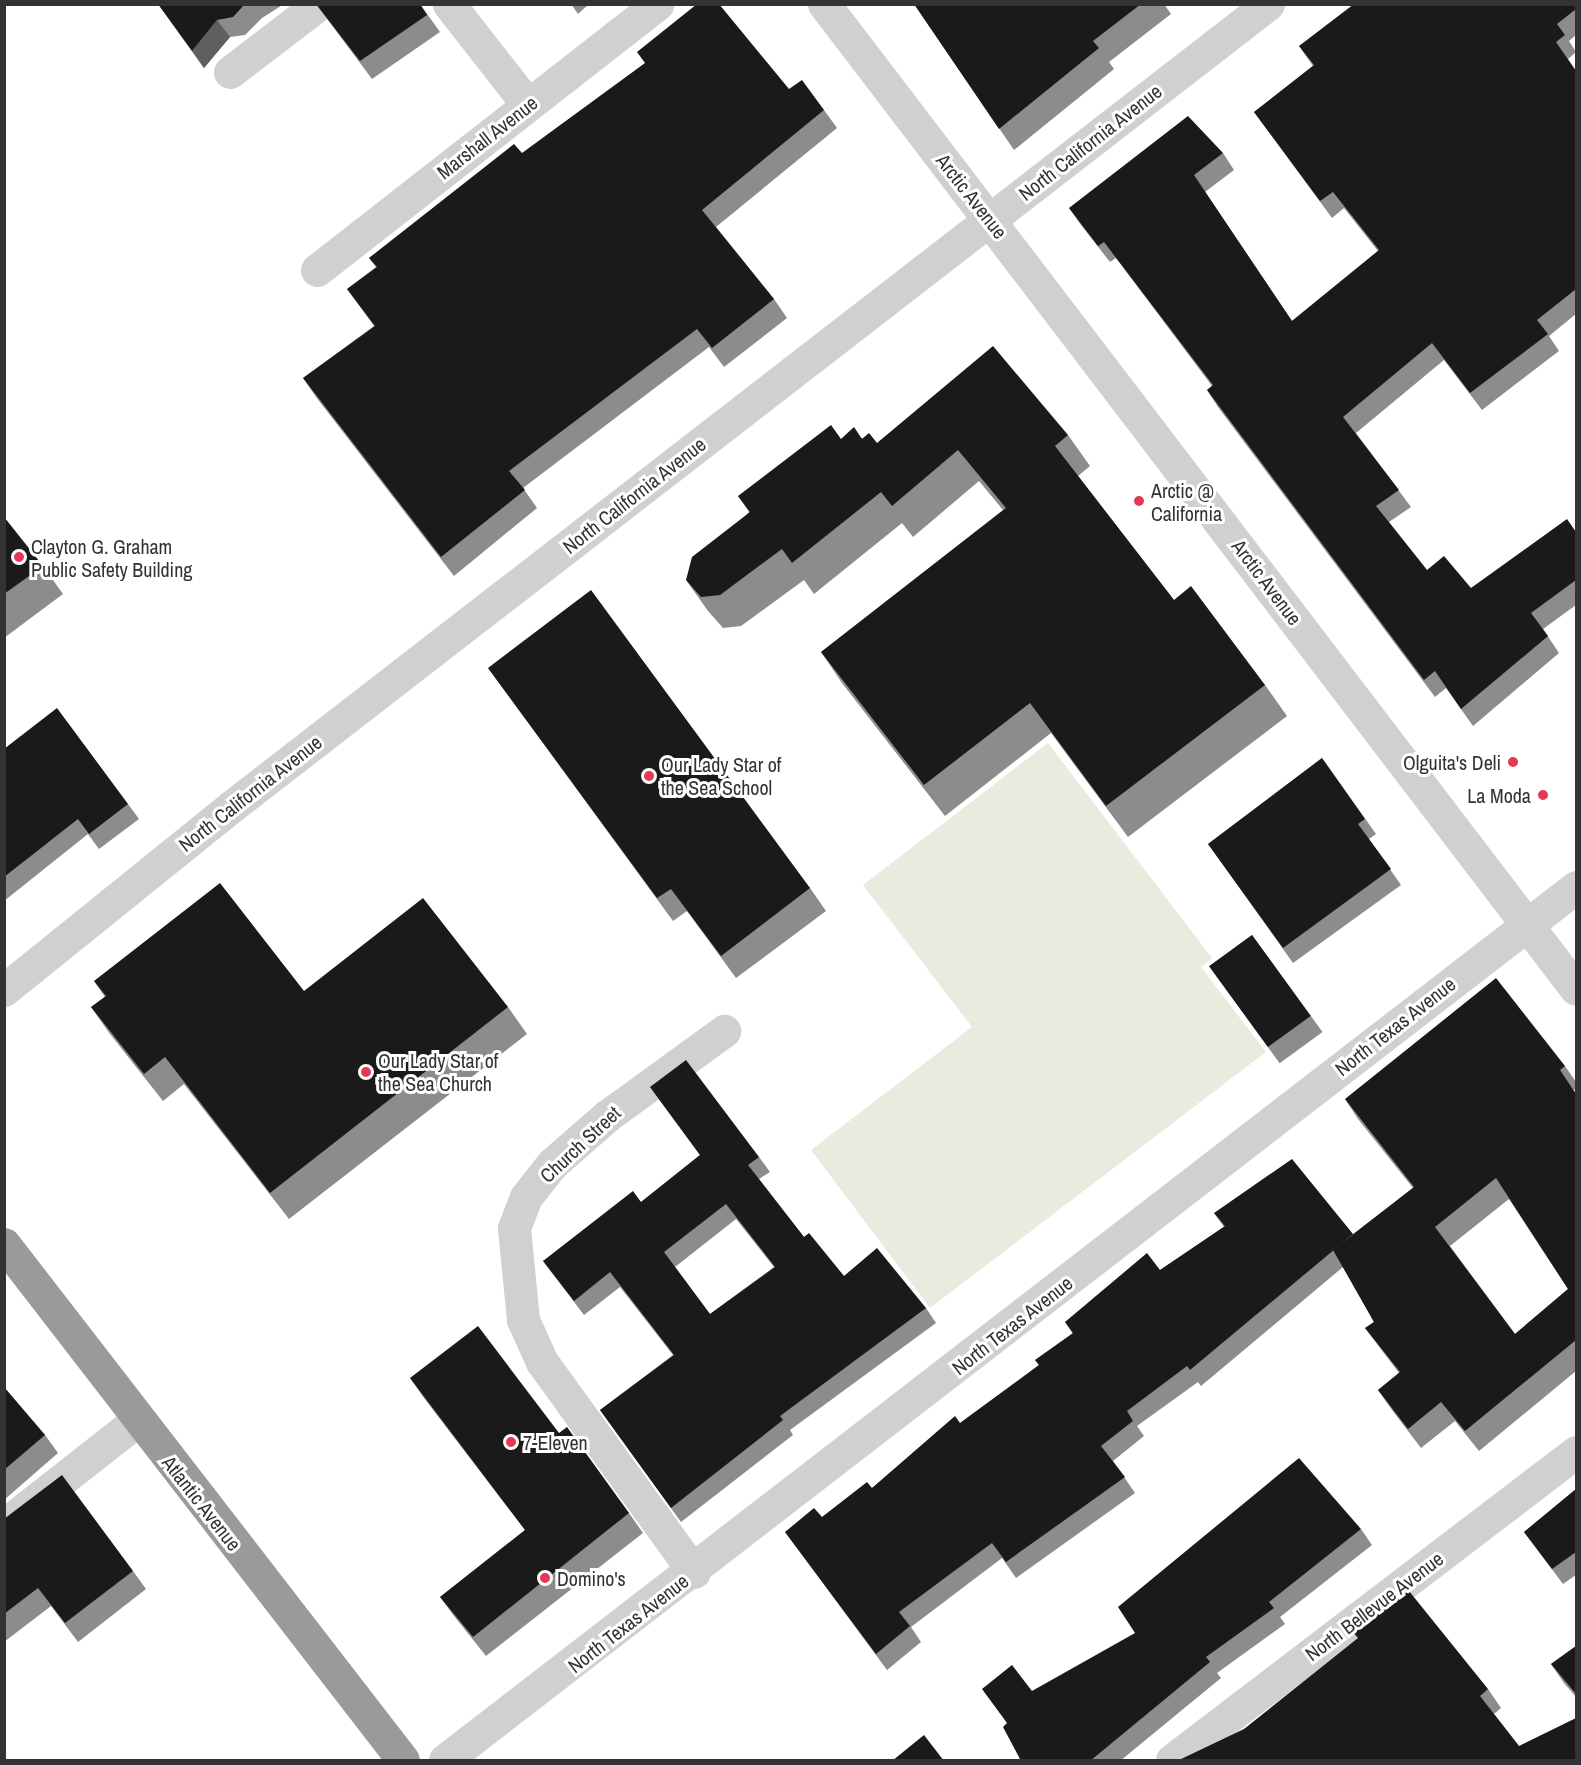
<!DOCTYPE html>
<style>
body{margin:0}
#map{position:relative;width:1581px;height:1765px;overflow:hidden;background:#fff;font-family:"Archivo Narrow",sans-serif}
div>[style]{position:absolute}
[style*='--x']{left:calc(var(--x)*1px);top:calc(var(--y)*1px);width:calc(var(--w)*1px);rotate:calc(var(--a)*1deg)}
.green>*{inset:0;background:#e7ecdf}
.minor>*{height:33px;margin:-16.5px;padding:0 16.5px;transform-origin:16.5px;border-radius:16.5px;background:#d0d0d0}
.highway>*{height:33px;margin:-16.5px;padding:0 16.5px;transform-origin:16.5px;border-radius:16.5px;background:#9a9a9a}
.wall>*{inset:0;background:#8c8c8c;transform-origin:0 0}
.shaded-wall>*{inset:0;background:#5f5f5f}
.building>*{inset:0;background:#1a1a1a;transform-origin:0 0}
.dots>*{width:16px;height:16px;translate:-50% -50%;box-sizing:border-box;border:3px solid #fff;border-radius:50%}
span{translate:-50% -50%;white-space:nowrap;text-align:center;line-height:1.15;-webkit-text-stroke:6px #fff;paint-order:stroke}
.street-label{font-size:20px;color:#333}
.poi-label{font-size:20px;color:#333}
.left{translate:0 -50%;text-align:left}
.right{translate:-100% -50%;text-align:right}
.frame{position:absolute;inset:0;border:6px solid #333;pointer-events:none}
</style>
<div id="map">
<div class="green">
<i style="clip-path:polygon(1048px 743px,1212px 958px,1201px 967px,1266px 1052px,930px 1308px,811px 1150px,972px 1027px,863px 885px)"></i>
</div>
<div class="minor">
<i style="--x:449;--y:4;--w:128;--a:52"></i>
<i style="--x:824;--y:4;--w:1239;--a:52.64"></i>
<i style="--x:230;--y:72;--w:112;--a:-37.4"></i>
<i style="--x:317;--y:270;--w:432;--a:-38"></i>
<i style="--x:4;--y:990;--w:293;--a:-38.9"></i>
<i style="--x:232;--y:806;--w:1310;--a:-37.74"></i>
<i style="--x:4;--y:1525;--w:170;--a:-38.1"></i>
<i style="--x:694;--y:1572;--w:259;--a:-125.9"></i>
<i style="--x:542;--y:1362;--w:46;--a:-114.3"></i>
<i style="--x:523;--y:1320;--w:92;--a:-95.6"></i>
<i style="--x:514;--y:1228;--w:33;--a:-69"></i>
<i style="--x:526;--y:1197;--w:42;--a:-51.8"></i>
<i style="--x:552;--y:1164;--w:73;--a:-41.1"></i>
<i style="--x:607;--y:1116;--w:145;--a:-36"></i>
<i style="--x:445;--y:1760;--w:1429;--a:-37.66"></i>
<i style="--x:1172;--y:1760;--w:508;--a:-37.32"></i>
</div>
<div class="highway">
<i style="--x:4;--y:1244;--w:652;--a:52.29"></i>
</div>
<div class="wall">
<i style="clip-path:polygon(158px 4px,284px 4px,262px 18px,245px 35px,230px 37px,204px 68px)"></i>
<i style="clip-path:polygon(316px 4px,420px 4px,440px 32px,372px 79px)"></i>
<i style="clip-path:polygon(571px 4px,589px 4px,578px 14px)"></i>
<i style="clip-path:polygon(914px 4px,1164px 4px,1171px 14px,1109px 62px,1114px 69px,1014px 150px)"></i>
<i style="clip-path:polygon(1576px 4px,1576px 35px,1569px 41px,1576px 52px,1568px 59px,1576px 71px,1576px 314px,1549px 336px,1559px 351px,1482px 410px,1444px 360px,1356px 433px,1411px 507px,1389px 522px,1427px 570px,1471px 588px,1576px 532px,1576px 605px,1543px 629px,1559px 653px,1473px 726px,1446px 688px,1435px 697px,1218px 407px,1207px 390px,1212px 386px,1116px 258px,1110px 262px,1081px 225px,1069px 208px,1223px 153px,1234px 170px,1205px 192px,1292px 321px,1378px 251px,1344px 208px,1332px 218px,1254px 112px,1313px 66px,1299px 46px)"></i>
<i style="clip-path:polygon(789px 89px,824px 110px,837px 128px,716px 227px,774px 299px,787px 318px,724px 367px,709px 347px,523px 488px,537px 508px,454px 576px,316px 397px,303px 378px,374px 326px,347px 289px,376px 267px,369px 258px,522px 153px)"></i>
<i style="clip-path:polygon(1068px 435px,1090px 466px,1078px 476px,1174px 600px,1265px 685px,1287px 716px,1128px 837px,1051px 733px,945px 816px,842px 683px,821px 652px,1003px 510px,979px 481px,913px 537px,902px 523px,814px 594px,804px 580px,741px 626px,723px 628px,708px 611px,686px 580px,749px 512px,738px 496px,841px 439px,862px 438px,877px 443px)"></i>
<i style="clip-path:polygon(4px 517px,43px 566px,63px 594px,4px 638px)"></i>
<i style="clip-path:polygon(488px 668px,810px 888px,826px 911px,736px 978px,687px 911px,673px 921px)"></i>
<i style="clip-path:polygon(4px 749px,128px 804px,139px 819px,99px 849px,88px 834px,4px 901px)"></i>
<i style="clip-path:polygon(1322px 758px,1376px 834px,1369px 839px,1401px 885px,1293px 963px,1208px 844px)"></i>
<i style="left:1252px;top:935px;width:120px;height:53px;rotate:54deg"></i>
<i style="clip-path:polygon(94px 981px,304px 991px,508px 1007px,527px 1034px,289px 1219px,184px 1084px,163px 1101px,110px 1034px,91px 1007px,105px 997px)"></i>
<i style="clip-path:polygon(evenodd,1565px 1066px,1576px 1082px,1576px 1088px,1574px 1090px,1576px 1094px,1576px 1371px,1479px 1451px,1455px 1421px,1421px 1448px,1392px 1410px,1378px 1390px,1399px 1373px,1365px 1328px,1374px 1322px,1343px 1267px,1201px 1386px,1198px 1382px,1137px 1426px,1144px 1436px,1113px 1461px,1135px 1493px,1016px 1578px,1002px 1558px,911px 1627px,921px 1642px,887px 1670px,785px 1532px,822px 1517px,872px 1488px,960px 1423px,1039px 1365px,1035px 1360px,1073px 1334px,1065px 1322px,1160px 1270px,1224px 1227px,1214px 1213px,1353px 1234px,1413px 1188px,1358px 1119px,1345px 1099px,1565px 1066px,1509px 1199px,1568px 1289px,1515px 1334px,1450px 1246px,1509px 1199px)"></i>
<i style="clip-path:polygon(evenodd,650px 1087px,759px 1157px,770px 1172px,759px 1179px,804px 1237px,844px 1276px,926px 1308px,936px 1323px,790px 1430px,793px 1435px,681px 1522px,600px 1410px,673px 1355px,620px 1287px,584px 1315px,543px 1261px,641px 1202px,700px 1155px,650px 1087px,736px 1219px,774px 1267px,710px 1314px,675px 1267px,736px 1219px)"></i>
<i style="clip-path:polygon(410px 1378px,559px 1433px,629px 1513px,643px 1533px,486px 1656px,454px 1616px,440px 1597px,525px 1530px,424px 1398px)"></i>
<i style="clip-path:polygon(4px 1387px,45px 1435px,58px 1453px,4px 1500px)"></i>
<i style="clip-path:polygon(1576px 1489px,1576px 1575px,1563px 1584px,1524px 1532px)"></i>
<i style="clip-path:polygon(4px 1519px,133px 1571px,146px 1589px,78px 1642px,51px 1606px,4px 1642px)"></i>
<i style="clip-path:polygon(1361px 1529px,1372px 1545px,1280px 1617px,1285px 1624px,1217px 1673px,1221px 1678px,1120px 1761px,1021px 1761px,1007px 1723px,1032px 1691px)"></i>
<i style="clip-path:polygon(1576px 1646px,1576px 1697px,1564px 1683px,1551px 1664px)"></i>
<i style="clip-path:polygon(1488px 1689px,1501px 1708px,1494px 1714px,1519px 1746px,1576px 1761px,1177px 1761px)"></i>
</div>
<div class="shaded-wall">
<i style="clip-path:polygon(217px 20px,230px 37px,204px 68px,192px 51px)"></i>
</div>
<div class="building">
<i style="clip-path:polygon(158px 4px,245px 4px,233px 17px,217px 20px,192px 51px)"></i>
<i style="clip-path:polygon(316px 4px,420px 4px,427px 15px,360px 61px)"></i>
<i style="clip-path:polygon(697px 4px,719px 4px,789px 89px,802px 80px,824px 110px,702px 210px,774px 299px,712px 348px,697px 329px,509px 471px,525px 490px,441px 557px,303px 378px,375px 326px,347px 289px,377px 267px,369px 258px,514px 144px,522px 153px,645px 63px,637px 52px)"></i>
<i style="clip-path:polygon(914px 4px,1141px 4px,1093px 41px,1099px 48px,999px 129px)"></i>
<i style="clip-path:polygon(1354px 4px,1576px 4px,1576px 9px,1557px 24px,1565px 35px,1556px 42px,1576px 71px,1576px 289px,1537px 320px,1548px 334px,1470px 393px,1432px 343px,1343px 417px,1399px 490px,1376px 506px,1427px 570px,1444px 556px,1471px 588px,1567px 519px,1576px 532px,1576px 580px,1531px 613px,1548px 636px,1461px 709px,1435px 671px,1424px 680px,1207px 390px,1213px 385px,1104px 242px,1098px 246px,1069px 208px,1188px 116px,1223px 153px,1194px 175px,1292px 321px,1379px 250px,1333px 192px,1320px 201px,1254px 112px,1314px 65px,1299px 46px)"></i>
<i style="clip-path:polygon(993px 346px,1068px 435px,1055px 446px,1174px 600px,1191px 586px,1265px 685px,1106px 806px,1030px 703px,924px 785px,821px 652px,1006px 508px,958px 450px,892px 506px,881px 492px,792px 563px,782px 549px,720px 595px,701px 597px,686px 580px,692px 557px,750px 512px,738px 496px,831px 425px,841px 439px,854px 427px,862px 439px,869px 433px,877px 443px)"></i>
<i style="clip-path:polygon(4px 517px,43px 566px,4px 594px)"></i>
<i style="clip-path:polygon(591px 590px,810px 888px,721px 956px,671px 889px,657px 898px,488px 668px)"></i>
<i style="clip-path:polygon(57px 708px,128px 804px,89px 834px,78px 819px,4px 877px,4px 749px)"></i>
<i style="clip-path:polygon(1322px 758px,1365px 819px,1358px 824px,1391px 869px,1283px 948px,1208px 844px)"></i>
<i style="clip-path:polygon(220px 883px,304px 991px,423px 898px,508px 1007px,270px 1193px,165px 1057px,144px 1074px,91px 1007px,106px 996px,94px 981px)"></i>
<i style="left:1252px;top:935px;width:100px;height:53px;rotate:54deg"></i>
<i style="clip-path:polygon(evenodd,1496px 978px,1565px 1066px,1560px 1070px,1576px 1094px,1576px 1340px,1465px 1431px,1441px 1402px,1408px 1429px,1378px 1390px,1400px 1372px,1365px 1328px,1374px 1322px,1333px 1250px,1414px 1187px,1345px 1099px,1496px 978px,1496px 1178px,1568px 1289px,1515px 1334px,1435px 1227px,1496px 1178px)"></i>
<i style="clip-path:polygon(evenodd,686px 1060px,759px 1157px,748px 1165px,804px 1237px,809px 1233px,844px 1276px,877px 1248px,926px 1308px,780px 1416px,783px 1420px,671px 1508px,600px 1410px,674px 1355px,610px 1272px,574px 1301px,543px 1261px,633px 1191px,641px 1202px,700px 1155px,650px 1087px,686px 1060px,726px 1204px,775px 1267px,710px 1314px,664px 1252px,726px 1204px)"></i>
<i style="clip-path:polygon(1292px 1159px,1353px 1234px,1190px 1370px,1187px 1366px,1127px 1411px,1133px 1421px,1101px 1446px,1125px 1477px,1006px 1562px,992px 1543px,899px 1612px,910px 1626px,876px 1654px,785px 1532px,814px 1508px,822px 1517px,867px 1482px,872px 1488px,955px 1416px,960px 1423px,1039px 1365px,1035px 1360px,1073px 1333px,1065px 1322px,1147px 1253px,1160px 1270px,1225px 1226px,1214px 1213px)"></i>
<i style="clip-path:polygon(478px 1326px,559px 1433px,567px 1427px,629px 1513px,473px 1637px,440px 1597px,525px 1530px,410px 1378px)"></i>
<i style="clip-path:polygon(4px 1387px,45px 1435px,4px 1470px)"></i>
<i style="clip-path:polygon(1299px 1458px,1361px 1529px,1269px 1602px,1274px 1608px,1206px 1657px,1210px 1662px,1090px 1761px,1021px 1761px,1003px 1727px,1007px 1723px,982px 1689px,1012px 1665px,1032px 1691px,1135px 1633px,1118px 1607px)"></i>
<i style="clip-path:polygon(62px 1475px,133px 1571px,65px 1623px,38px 1588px,4px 1614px,4px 1519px)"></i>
<i style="clip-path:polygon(1576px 1489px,1576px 1552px,1552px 1569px,1524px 1532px)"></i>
<i style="clip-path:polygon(1409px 1591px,1488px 1689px,1480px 1696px,1519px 1746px,1576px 1718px,1576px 1761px,1177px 1761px,1244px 1729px,1358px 1638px,1352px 1631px)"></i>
<i style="clip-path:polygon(1576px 1646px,1576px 1694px,1551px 1664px)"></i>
<i style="clip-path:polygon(924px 1735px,944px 1761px,892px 1761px)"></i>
</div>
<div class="dots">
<i style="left:1139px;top:501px;background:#e63854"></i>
<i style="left:19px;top:557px;background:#e63854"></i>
<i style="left:1513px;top:762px;background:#e63854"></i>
<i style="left:649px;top:776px;background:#e63854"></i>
<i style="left:1543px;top:795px;background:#e63854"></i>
<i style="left:366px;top:1072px;background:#e63854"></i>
<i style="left:511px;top:1442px;background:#e63854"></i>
<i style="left:545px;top:1578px;background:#e63854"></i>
</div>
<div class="street-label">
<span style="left:487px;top:137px;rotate:-38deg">Marshall Avenue</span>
<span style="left:1090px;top:142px;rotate:-38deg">North California Avenue</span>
<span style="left:972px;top:196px;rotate:52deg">Arctic Avenue</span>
<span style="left:634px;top:495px;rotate:-38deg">North California Avenue</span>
<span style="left:1267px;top:582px;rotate:53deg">Arctic Avenue</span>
<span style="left:250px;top:793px;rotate:-38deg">North California Avenue</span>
<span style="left:1395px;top:1026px;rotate:-38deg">North Texas Avenue</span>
<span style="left:580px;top:1144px;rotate:-43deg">Church Street</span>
<span style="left:1012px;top:1325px;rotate:-38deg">North Texas Avenue</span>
<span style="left:202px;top:1503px;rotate:52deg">Atlantic Avenue</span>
<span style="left:1374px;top:1606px;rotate:-37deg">North Bellevue Avenue</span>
<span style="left:628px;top:1623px;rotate:-38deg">North Texas Avenue</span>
</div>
<div class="poi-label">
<span class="left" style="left:1151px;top:502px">Arctic @<br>California</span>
<span class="left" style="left:31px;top:558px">Clayton G. Graham<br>Public Safety Building</span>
<span class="right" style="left:1501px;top:762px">Olguita's Deli</span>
<span class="left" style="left:661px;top:776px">Our Lady Star of<br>the Sea School</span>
<span class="right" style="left:1531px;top:795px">La Moda</span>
<span class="left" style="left:378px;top:1072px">Our Lady Star of<br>the Sea Church</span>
<span class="left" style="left:523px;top:1442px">7-Eleven</span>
<span class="left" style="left:557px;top:1578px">Domino's</span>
</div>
<div class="frame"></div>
</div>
